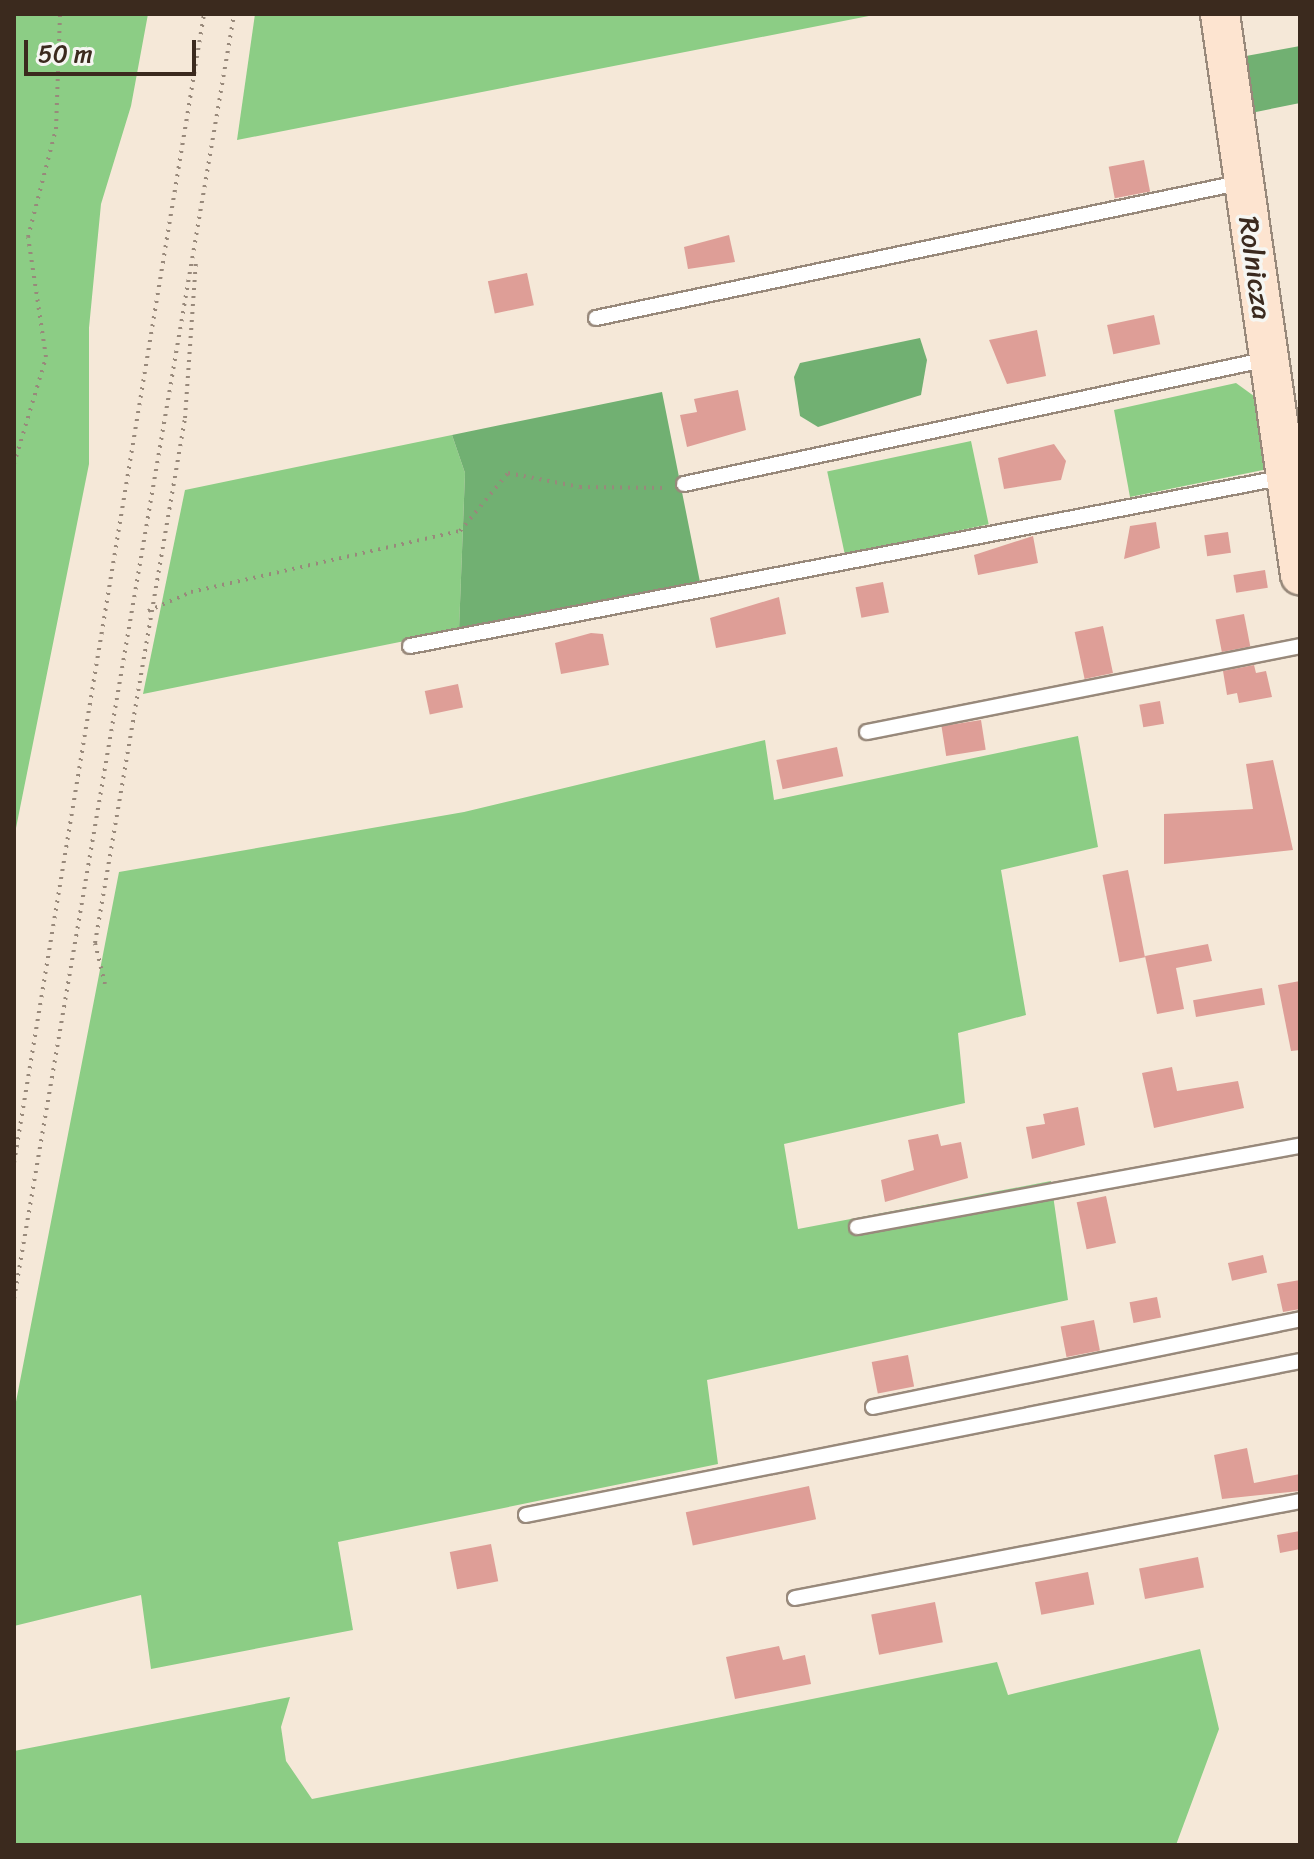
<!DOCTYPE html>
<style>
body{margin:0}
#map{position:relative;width:1314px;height:1859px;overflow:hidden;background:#f5e8d8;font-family:Sriracha,sans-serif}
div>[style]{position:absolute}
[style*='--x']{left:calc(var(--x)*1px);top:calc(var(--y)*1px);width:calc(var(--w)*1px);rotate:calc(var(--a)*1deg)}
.green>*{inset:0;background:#8ccd85;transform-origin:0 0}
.forest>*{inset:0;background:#71b072}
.building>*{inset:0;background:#de9e97;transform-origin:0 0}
.path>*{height:4px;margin-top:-2px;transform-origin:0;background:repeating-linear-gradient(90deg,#98897b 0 2px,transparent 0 8px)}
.roads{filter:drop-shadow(2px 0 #98897b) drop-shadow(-2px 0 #98897b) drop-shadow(0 2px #98897b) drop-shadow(0 -2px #98897b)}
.lane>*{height:14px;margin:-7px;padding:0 7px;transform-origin:7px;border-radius:7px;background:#fff}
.secondary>*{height:38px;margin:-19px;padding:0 19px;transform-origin:19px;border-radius:19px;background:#fde4d0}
span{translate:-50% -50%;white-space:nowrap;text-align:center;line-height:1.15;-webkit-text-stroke:7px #f6f6f2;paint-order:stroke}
.street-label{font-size:28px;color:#3b2a1e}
.frame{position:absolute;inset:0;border:16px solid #3b2a1e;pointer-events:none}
.scale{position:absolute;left:24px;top:40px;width:172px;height:36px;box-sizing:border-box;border:4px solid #3b2a1e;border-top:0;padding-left:10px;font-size:24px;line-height:28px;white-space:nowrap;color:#3b2a1e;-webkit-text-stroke:6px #f6f6f2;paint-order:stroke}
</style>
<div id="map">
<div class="green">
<i style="clip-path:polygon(14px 14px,148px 14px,131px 106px,101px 204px,89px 328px,89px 464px,14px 838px)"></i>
<i style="clip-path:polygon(255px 14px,879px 14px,237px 140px)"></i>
<i style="clip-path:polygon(1236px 383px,1258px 399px,1268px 469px,1130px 497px,1114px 410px)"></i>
<i style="clip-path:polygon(452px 435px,465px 473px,459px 630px,143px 694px,185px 490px)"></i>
<i style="left:971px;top:441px;width:85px;height:147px;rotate:78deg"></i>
<i style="clip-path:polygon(1078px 736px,1098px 847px,1001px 870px,1026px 1015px,958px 1033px,965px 1103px,784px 1144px,798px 1229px,1051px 1181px,1068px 1300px,707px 1380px,718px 1464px,338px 1542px,353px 1630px,151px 1669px,141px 1595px,14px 1626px,14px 1412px,119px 872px,464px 812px,765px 740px,774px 800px)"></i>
<i style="clip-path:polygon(1200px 1649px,1219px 1729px,1176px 1845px,14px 1845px,14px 1751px,290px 1697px,281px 1727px,286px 1761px,312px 1799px,997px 1662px,1008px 1695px)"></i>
</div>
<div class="forest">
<i style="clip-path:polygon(1300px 46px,1300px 103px,1251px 113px,1246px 56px)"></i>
<i style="clip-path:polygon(920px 338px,927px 360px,921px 395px,818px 427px,800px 416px,794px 377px,800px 363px)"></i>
<i style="clip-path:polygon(662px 392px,700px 582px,459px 630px,465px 473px,452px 435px)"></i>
</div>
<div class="building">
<i style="left:1144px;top:160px;width:32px;height:36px;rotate:79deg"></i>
<i style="clip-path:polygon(729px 235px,735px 262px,688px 269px,684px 247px)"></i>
<i style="left:527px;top:273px;width:33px;height:40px;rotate:78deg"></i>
<i style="left:1154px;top:315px;width:30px;height:48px;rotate:78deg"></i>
<i style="clip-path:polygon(1037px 330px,1046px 376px,1007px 384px,989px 340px)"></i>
<i style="clip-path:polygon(738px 390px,746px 430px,687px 447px,680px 415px,697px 412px,694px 399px)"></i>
<i style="clip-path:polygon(1054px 444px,1066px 461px,1061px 480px,1004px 489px,998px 458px)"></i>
<i style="clip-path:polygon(1156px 522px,1160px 548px,1124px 559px,1130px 526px)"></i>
<i style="left:1228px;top:532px;width:21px;height:24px;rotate:82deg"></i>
<i style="clip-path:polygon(1033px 536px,1038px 563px,978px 575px,974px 555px)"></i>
<i style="left:1265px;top:570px;width:18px;height:32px;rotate:81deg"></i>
<i style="left:883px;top:582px;width:31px;height:28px;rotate:79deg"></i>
<i style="clip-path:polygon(779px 597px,786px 634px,716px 648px,710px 618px)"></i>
<i style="left:1244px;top:614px;width:33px;height:29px;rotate:79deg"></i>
<i style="left:1103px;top:626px;width:48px;height:29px;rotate:78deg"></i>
<i style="clip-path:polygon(591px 633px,603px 634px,609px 665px,561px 674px,555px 643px)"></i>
<i style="clip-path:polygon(1254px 665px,1256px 673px,1266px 671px,1272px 697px,1239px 703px,1237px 693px,1227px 695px,1223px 671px)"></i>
<i style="left:458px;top:684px;width:24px;height:34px;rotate:78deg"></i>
<i style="left:1160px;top:701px;width:23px;height:21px;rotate:80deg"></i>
<i style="left:981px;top:720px;width:30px;height:40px;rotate:81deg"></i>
<i style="left:837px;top:747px;width:30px;height:62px;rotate:78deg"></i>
<i style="clip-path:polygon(1273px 760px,1293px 850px,1164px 864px,1164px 814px,1253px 809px,1246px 764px)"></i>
<i style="left:1128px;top:870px;width:89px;height:26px;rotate:79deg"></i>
<i style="clip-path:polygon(1208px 944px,1212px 961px,1176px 968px,1184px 1009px,1157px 1014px,1145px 956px)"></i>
<i style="clip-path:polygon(1300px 981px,1300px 1050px,1291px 1051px,1278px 985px)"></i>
<i style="left:1262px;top:988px;width:17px;height:70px;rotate:80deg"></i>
<i style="clip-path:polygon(1172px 1067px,1177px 1091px,1238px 1081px,1244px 1108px,1154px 1128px,1142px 1073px)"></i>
<i style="clip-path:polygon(1078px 1107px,1085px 1145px,1032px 1159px,1026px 1127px,1045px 1124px,1043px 1114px)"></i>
<i style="clip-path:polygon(938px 1134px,941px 1146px,961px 1142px,968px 1178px,885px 1202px,881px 1180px,914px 1170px,908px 1140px)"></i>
<i style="left:1106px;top:1196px;width:48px;height:30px;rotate:78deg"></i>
<i style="left:1263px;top:1255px;width:18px;height:36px;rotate:77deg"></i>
<i style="clip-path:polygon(1300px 1280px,1300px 1309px,1283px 1312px,1277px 1284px)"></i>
<i style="left:1157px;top:1297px;width:21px;height:28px;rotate:79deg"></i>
<i style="left:1094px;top:1320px;width:31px;height:34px;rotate:79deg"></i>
<i style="left:908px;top:1355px;width:32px;height:37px;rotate:79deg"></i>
<i style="clip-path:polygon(1247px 1448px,1254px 1483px,1300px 1474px,1300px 1491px,1222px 1499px,1214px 1455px)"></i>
<i style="left:809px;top:1486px;width:34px;height:126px;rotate:78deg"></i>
<i style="clip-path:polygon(1300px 1531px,1300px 1549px,1280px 1553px,1277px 1535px)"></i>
<i style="left:491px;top:1544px;width:38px;height:42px;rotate:79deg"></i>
<i style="left:1198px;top:1557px;width:31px;height:60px;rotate:79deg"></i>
<i style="left:1088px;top:1572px;width:33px;height:54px;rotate:79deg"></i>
<i style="left:935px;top:1602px;width:41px;height:65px;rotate:79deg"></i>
<i style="clip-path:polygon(779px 1646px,783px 1660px,805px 1655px,811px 1684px,735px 1699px,726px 1657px)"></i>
</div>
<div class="path">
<i style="--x:14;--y:464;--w:112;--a:-73.3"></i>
<i style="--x:46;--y:357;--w:121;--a:-98.5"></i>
<i style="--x:28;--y:237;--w:112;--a:-75.5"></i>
<i style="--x:56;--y:129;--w:115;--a:-88"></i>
<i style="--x:148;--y:611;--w:47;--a:-23.8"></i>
<i style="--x:191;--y:592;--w:276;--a:-12.8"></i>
<i style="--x:460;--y:531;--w:75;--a:-50.4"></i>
<i style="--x:508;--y:473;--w:73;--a:11"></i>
<i style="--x:580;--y:487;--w:86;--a:0.7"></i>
<i style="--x:105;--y:984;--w:42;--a:-103.7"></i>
<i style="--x:95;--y:943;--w:533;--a:-80.27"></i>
<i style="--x:185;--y:418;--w:158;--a:-86"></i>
<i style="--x:14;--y:1163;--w:1165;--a:-80.61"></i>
<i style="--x:14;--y:1299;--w:1304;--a:-80.28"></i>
</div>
<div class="roads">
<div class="lane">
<i style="--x:596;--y:318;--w:661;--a:-11.87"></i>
<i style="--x:684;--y:484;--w:597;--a:-12.08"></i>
<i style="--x:410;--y:646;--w:891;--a:-10.93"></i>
<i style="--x:867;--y:732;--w:441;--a:-11.2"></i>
<i style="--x:857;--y:1227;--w:450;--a:-10.4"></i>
<i style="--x:873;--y:1407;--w:436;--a:-11.6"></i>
<i style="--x:526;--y:1515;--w:789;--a:-11.25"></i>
<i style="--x:795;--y:1598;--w:514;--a:-10.87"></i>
</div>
<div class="secondary">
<i style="--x:1220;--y:14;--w:567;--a:81.88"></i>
</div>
</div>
<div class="street-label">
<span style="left:1255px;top:268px;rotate:82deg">Rolnicza</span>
</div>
<div class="frame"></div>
<div class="scale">50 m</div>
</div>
